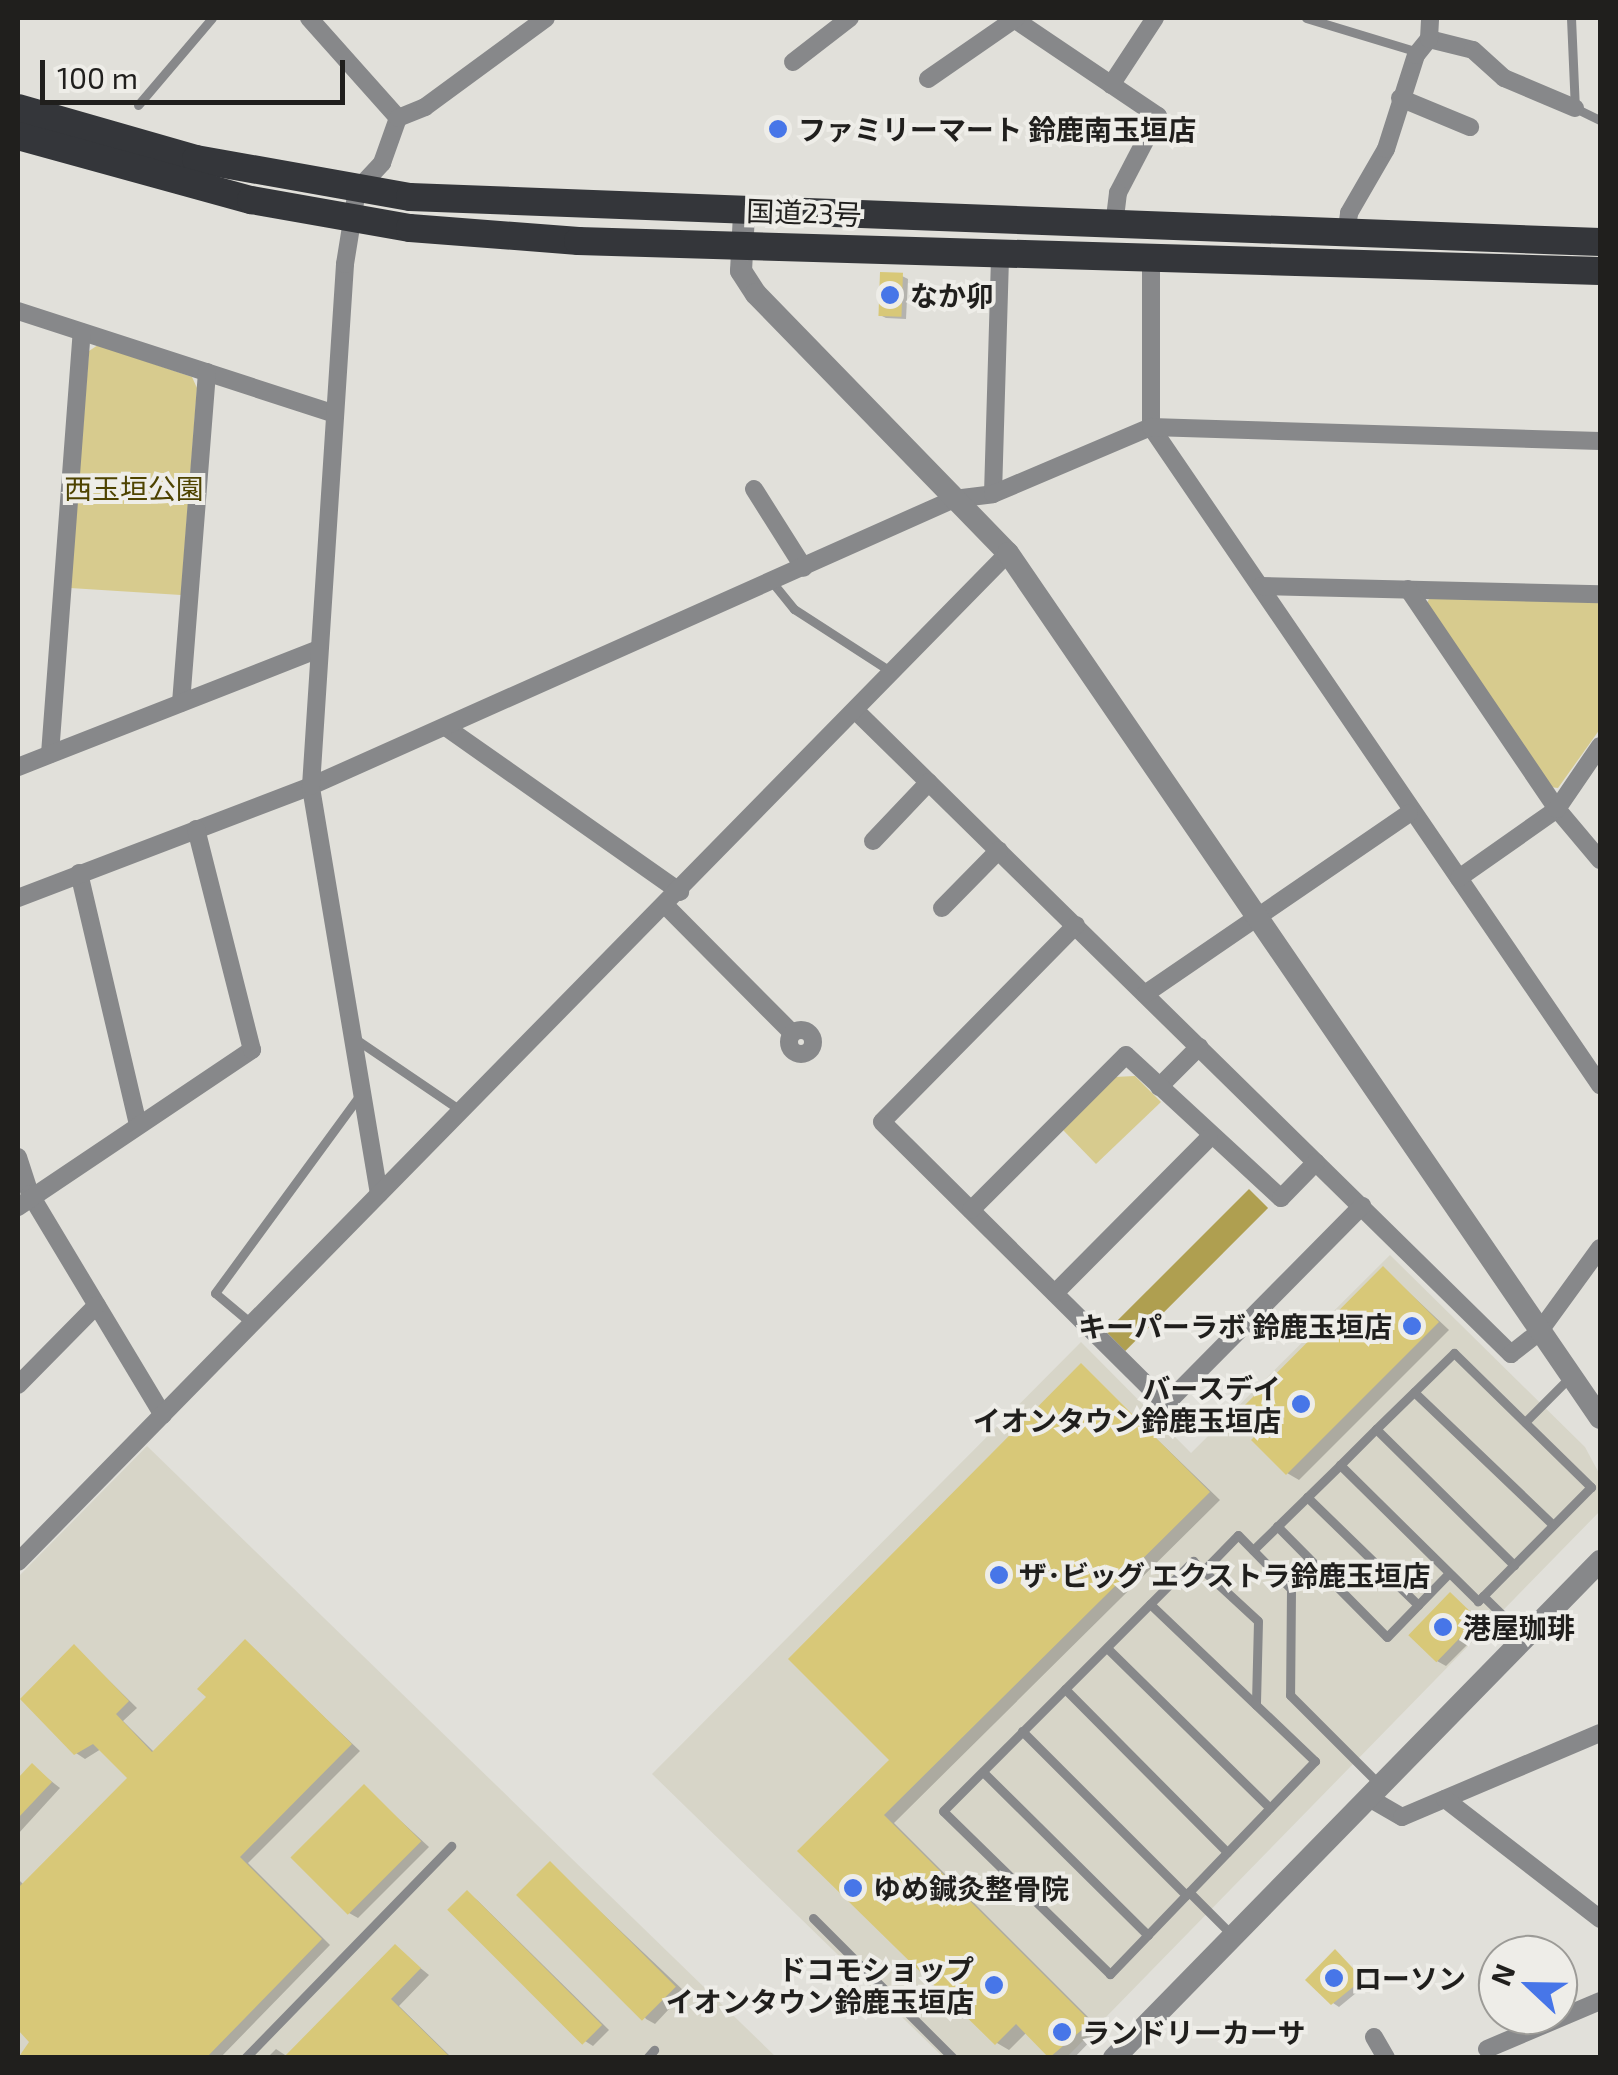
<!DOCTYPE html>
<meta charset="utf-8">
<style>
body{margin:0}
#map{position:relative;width:1618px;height:2075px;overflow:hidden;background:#e1e0da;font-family:"Exo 2","Noto Sans JP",sans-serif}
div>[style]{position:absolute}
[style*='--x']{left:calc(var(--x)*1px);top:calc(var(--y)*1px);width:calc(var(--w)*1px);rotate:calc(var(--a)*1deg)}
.built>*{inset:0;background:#d7d5c8}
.green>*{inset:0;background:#d7cb8e}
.water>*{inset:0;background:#af9f50;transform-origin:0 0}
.shadow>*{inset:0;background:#0003}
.building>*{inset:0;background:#d8c878;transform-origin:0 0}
.service>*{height:9px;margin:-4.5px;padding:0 4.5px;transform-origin:4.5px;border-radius:4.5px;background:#87888a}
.minor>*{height:18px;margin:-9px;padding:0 9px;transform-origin:9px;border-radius:9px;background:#87888a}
.minor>.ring{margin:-9px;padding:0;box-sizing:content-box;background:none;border:18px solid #87888a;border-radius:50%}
.tertiary>*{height:22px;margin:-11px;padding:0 11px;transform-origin:11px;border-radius:11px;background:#87888a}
.trunk>*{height:28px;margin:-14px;padding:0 14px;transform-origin:14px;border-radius:14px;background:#34363a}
.dots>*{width:28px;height:28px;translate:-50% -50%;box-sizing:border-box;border:5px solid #eeede8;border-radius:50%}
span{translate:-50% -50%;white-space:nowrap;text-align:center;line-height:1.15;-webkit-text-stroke:8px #eeede8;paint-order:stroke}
.poi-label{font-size:28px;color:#201f1d;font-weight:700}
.left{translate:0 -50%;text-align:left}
.right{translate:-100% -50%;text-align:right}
.street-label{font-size:28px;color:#201f1d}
.park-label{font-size:28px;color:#4e4300}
.frame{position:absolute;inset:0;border:20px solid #201f1d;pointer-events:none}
.north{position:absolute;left:1478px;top:1935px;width:100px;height:100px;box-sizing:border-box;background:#eeede8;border:2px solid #9c9b97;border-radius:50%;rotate:292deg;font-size:28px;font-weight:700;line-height:40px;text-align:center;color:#201f1d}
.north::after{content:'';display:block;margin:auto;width:35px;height:45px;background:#4776e8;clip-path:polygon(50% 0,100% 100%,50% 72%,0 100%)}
.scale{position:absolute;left:40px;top:60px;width:305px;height:45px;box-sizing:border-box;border:5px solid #201f1d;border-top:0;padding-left:12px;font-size:30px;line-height:35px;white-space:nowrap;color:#201f1d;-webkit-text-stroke:8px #eeede8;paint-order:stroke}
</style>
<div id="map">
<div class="built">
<i style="clip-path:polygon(1390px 1255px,1585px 1447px,1600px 1475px,1600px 1511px,1067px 2057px,943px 2057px,652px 1774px,1081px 1342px,1191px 1453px)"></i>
<i style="clip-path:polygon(147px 1446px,776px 2057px,18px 2058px,18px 1577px)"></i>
</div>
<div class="green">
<i style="clip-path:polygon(98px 345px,192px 377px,197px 388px,181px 595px,70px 588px,89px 351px)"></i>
<i style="clip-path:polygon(1431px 595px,1600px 600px,1600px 729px,1558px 788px,1550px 787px,1426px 605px)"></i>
<i style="clip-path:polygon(1135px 1076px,1161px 1102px,1096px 1164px,1063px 1130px,1114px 1077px)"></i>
</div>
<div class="water">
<i style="left:1249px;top:1189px;width:27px;height:202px;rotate:45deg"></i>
</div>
<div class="shadow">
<i style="clip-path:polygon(902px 276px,908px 279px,906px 319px,886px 318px,880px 315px)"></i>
<i style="clip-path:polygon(1384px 1269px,1449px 1330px,1299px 1480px,1287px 1473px)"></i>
<i style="clip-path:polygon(1081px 1366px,1220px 1500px,894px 1823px,1101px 2030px,1074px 2058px,1053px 2058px,1027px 2032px,1009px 2050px,997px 2043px,800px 1851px,893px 1760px)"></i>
<i style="clip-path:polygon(1451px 1595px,1486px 1626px,1446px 1666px,1437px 1661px)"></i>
<i style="clip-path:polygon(245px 1642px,360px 1751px,248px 1863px,330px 1945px,220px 2058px,18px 2058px,33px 2042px,18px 2027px,18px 1879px,24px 1885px,130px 1778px,101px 1749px,85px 1759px,76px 1753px,75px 1647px,137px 1708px,123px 1721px,155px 1753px,210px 1697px)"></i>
<i style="clip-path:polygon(32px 1766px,60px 1788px,18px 1834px,18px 1782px)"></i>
<i style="clip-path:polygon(364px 1787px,429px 1847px,358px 1918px,349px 1913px)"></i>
<i style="clip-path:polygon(550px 1864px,685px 1992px,655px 2024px,646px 2019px)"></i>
<i style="clip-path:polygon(475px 1898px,609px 2030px,593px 2046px,585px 2041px)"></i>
<i style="clip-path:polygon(396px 1948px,429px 1975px,399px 2006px,452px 2058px,267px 2058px,276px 2049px,288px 2057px)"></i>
<i style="clip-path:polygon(1335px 1952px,1367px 1984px,1339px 2007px,1333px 2003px)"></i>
</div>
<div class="building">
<i style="left:880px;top:272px;width:23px;height:44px;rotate:2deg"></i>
<i style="clip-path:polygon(1383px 1266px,1439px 1322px,1286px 1475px,1251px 1440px,1264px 1427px,1244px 1406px)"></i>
<i style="clip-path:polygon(1081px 1363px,1210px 1492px,884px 1815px,1091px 2022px,1049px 2058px,1016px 2024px,995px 2045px,797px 1851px,889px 1760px,788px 1659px)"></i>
<i style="left:1450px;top:1592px;width:39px;height:60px;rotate:44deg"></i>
<i style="clip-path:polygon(245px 1639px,352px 1744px,240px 1857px,322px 1939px,206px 2058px,18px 2058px,29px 2042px,18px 2030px,18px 1888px,127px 1778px,93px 1744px,74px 1755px,20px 1699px,74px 1644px,129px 1701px,116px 1714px,152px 1752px,206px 1697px,197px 1689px)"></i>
<i style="clip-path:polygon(32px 1763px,52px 1782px,18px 1818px,18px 1778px)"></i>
<i style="left:364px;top:1784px;width:81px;height:104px;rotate:45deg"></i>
<i style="left:550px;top:1861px;width:178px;height:48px;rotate:45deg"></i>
<i style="left:467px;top:1890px;width:191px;height:28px;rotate:45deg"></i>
<i style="clip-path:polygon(395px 1944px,421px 1968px,391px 1999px,451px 2058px,283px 2058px)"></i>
<i style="clip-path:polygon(1335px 1949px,1363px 1979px,1331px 2005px,1305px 1980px)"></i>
</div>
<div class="service">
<i style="--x:1306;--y:18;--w:117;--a:16.9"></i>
<i style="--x:1571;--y:18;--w:90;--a:87.5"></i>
<i style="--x:1575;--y:108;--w:28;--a:26"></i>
<i style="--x:138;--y:105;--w:114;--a:-49.6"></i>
<i style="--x:772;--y:582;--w:35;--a:51"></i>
<i style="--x:794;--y:609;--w:118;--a:32.9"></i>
<i style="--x:357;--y:1040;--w:125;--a:34.2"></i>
<i style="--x:252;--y:1324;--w:48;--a:-140"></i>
<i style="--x:215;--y:1293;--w:244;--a:-53.8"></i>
<i style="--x:1414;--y:1392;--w:192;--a:43.7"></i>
<i style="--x:1525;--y:1422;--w:62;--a:-45"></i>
<i style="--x:1376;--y:1429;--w:194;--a:44.6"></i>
<i style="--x:1307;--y:1497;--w:155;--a:44.2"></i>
<i style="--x:1277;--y:1526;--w:156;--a:45.3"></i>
<i style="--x:1387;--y:1637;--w:89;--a:-45.9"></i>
<i style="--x:1253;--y:1550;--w:122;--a:-44.3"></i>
<i style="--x:1340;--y:1465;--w:51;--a:-45"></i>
<i style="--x:1376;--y:1429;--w:109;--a:-44.3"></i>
<i style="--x:1454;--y:1353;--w:192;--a:44.4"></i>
<i style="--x:1591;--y:1487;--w:161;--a:134.7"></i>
<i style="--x:1478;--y:1601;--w:194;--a:-135.4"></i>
<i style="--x:1203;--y:1571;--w:50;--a:-45.8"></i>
<i style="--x:1238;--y:1535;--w:76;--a:45.5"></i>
<i style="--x:1291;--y:1589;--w:106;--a:90.5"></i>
<i style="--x:1290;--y:1695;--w:126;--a:45"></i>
<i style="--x:1483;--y:1596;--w:57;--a:44.3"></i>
<i style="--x:1150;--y:1604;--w:228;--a:43.6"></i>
<i style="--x:1315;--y:1761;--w:296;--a:133.9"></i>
<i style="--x:1110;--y:1974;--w:233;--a:-135.7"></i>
<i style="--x:943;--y:1811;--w:354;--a:-45"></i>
<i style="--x:1193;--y:1561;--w:88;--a:42.7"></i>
<i style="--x:1258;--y:1621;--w:84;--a:91.4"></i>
<i style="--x:1107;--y:1648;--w:228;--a:44.5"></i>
<i style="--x:1065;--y:1689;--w:230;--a:45.2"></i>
<i style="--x:1022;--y:1731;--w:232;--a:45"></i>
<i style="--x:983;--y:1772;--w:232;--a:44.7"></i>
<i style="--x:1189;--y:1892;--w:61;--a:45"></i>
<i style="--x:813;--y:1918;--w:198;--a:45"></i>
<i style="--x:245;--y:2058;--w:296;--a:-45.8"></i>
<i style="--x:647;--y:2058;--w:11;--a:-49"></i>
</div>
<div class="minor">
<i style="--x:309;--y:18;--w:134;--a:48.3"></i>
<i style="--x:1014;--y:19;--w:174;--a:34"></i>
<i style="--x:1158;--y:116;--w:87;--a:117.5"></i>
<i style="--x:1118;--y:193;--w:34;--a:97"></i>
<i style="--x:1429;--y:39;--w:45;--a:14"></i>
<i style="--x:1473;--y:50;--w:42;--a:42.1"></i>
<i style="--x:1504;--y:78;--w:77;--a:22.9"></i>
<i style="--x:793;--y:62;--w:72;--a:-37.7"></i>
<i style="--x:928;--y:79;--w:107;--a:-34.7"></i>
<i style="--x:1111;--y:85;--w:80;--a:-56.7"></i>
<i style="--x:1400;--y:98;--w:76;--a:22.5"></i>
<i style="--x:1346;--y:235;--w:22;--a:-82"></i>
<i style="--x:1349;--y:213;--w:74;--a:-60"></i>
<i style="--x:1386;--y:149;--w:99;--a:-72.3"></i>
<i style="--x:1416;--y:55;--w:21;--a:-51"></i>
<i style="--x:1429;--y:39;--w:21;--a:-87"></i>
<i style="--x:1151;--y:254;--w:173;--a:90"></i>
<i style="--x:1151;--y:427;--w:797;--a:55.69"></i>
<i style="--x:18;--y:311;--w:329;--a:18"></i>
<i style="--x:754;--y:489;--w:93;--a:57.7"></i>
<i style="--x:993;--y:494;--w:243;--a:-88.3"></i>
<i style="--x:1261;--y:586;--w:339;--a:1.4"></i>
<i style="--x:1408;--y:589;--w:266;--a:55.9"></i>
<i style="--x:1557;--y:809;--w:67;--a:49.9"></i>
<i style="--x:181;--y:703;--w:332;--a:-85.5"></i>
<i style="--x:856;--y:711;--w:918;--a:44.47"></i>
<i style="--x:1511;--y:1354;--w:36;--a:-38"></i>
<i style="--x:1539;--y:1332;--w:104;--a:-54"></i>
<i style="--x:447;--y:728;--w:285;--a:35.1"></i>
<i style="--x:50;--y:754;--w:423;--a:-85.7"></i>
<i style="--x:18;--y:767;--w:320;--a:-21.4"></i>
<i style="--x:873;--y:841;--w:81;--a:-46.5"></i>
<i style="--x:79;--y:873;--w:258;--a:76.8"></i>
<i style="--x:1459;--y:878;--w:120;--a:-35.1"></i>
<i style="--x:1557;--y:809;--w:76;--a:-55.7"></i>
<i style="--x:18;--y:898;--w:314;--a:-20.9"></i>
<i style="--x:311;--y:786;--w:704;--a:-24.05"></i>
<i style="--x:954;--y:499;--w:39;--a:-7"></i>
<i style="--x:993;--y:494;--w:172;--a:-23"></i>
<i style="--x:1151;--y:427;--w:449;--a:1.8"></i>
<i style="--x:666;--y:906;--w:179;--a:45.2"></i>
<i style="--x:942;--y:908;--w:81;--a:-45.5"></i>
<i style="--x:1076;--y:925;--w:276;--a:134.6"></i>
<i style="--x:882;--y:1122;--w:400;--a:44.8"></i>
<i style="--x:1166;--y:1404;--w:279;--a:-45.3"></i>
<i style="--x:1145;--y:994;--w:320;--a:-34.4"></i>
<i class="ring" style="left:789px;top:1030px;width:6px;height:6px"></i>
<i style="--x:1159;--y:1087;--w:57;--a:-45"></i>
<i style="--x:18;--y:1157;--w:39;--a:72"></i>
<i style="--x:30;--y:1194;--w:258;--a:59"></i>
<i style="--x:379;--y:1194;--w:414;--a:-99.5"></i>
<i style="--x:311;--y:786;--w:523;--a:-86.27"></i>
<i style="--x:345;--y:264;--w:75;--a:-80.8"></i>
<i style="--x:357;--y:190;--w:37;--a:-47"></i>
<i style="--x:382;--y:163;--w:48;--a:-70.4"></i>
<i style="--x:398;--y:118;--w:29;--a:-22"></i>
<i style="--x:425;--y:107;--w:150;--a:-36.3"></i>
<i style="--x:18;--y:1207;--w:282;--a:-33.9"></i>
<i style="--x:252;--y:1050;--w:228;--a:-104.2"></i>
<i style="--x:971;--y:1210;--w:219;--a:-45"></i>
<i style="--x:1126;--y:1055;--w:211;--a:42.7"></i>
<i style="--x:1281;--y:1198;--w:50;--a:-45.8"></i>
<i style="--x:1055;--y:1293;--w:218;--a:-45.2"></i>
<i style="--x:18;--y:1385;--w:112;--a:-45.4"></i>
<i style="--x:18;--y:1562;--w:1414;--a:-45.54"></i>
<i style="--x:1369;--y:1798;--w:38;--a:30"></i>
<i style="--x:1402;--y:1817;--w:215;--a:-23"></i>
<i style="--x:1445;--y:1799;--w:196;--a:37.7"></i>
<i style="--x:1374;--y:2037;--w:24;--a:60"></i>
<i style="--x:1487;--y:2049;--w:123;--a:-23"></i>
</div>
<div class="tertiary">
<i style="--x:744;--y:214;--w:57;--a:93"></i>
<i style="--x:741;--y:271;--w:27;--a:57"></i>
<i style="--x:756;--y:294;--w:361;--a:45.8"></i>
<i style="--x:1008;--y:553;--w:1048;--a:55.61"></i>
<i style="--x:1114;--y:2058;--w:695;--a:-45.64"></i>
</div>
<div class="trunk">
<i style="--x:18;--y:108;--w:185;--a:16"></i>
<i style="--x:196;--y:159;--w:217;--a:10.1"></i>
<i style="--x:410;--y:197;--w:1191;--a:2.17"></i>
<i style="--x:18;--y:136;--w:242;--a:15.4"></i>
<i style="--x:251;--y:200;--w:161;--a:10"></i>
<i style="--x:410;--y:228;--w:169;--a:4.4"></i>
<i style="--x:578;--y:241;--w:1022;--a:1.68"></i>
</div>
<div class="dots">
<i style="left:778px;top:129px;background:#4776e8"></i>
<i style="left:890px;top:295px;background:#4776e8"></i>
<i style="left:1412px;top:1326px;background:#4776e8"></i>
<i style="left:1301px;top:1404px;background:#4776e8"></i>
<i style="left:999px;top:1575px;background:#4776e8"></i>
<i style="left:1443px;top:1627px;background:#4776e8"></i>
<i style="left:853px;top:1888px;background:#4776e8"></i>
<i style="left:1334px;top:1978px;background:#4776e8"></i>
<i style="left:994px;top:1985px;background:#4776e8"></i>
<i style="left:1062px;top:2032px;background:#4776e8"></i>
</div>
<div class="poi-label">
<span class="left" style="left:798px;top:129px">ファミリーマート 鈴鹿南玉垣店</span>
<span class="left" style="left:910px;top:295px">なか卯</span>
<span class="right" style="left:1392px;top:1326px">キーパーラボ 鈴鹿玉垣店</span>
<span class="right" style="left:1281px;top:1404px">バースデイ<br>イオンタウン鈴鹿玉垣店</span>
<span class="left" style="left:1019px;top:1575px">ザ･ビッグ エクストラ鈴鹿玉垣店</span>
<span class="left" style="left:1463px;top:1627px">港屋珈琲</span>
<span class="left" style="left:873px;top:1888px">ゆめ鍼灸整骨院</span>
<span class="right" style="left:974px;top:1985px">ドコモショップ<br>イオンタウン鈴鹿玉垣店</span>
<span class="left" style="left:1354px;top:1978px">ローソン</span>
<span class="left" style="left:1082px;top:2032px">ランドリーカーサ</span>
</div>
<div class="street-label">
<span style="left:804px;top:212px;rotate:2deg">国道23号</span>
</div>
<div class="park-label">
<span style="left:134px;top:488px">西玉垣公園</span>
</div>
<div class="frame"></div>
<div class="north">N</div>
<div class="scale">100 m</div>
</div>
